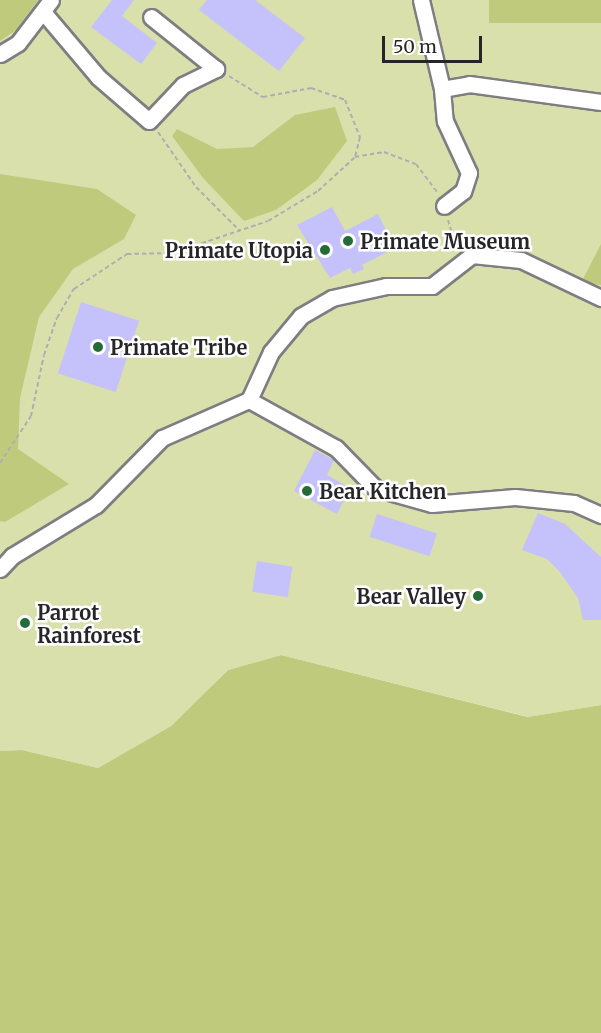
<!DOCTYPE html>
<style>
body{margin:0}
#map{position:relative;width:601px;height:1033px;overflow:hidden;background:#f8f8fc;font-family:Merriweather,serif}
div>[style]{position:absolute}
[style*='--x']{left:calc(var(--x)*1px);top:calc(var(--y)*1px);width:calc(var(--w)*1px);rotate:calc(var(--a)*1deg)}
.green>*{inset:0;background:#d9e0ab}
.forest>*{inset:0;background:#c0ca7d;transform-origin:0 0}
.building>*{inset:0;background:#c5c1fb;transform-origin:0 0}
.path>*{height:2px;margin-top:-1px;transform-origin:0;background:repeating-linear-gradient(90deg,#aeaeb2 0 4.5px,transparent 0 7.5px)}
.roads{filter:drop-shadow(2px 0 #7e7e82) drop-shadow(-2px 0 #7e7e82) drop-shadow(0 2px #7e7e82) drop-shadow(0 -2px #7e7e82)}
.minor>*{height:15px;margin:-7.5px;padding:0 7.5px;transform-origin:7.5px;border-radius:7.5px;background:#fff}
.dots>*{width:16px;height:16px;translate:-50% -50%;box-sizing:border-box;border:3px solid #fff;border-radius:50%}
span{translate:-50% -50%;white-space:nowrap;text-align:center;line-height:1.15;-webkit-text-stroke:5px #fff;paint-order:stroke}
.poi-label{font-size:20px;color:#262628;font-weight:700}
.left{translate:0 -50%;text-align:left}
.right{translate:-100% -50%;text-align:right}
.scale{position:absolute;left:382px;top:36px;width:100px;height:27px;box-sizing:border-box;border:3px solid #262628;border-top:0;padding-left:8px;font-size:18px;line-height:21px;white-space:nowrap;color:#262628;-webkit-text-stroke:4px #fff;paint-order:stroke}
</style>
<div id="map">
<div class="green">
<i style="clip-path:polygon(0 0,601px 0,601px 705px,529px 717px,281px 655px,228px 670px,171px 726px,98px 768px,22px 750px,0 751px)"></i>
</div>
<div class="forest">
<i style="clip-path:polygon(0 0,38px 0,16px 30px,0 41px)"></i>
<i style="left:489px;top:0;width:112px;height:23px"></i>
<i style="clip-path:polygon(335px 107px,347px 141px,317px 180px,276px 210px,244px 221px,203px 178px,172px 136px,177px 129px,217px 149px,253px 147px,295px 115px)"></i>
<i style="clip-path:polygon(0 174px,97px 189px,136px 215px,124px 239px,73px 269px,39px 317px,20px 398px,18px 449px,69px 484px,5px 522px,0 521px)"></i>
<i style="clip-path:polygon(601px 244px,601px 285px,581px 283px)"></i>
<i style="clip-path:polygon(281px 655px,528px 717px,601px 705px,601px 1033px,0 1033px,0 751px,22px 750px,98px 768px,171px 726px,228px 670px)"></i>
</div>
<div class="building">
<i style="clip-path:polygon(112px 0,134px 0,122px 16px,157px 43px,141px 64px,91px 27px)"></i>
<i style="clip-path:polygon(207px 0,255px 0,305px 38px,279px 71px,199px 10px)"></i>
<i style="clip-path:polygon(332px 207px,345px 231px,378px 214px,395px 248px,362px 265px,364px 269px,353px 274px,350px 268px,330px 278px,297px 225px)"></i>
<i style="left:81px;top:302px;width:61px;height:75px;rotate:18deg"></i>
<i style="clip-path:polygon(315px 450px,334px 460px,327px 475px,350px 488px,337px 514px,294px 491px)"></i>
<i style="clip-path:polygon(538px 513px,565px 524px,601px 557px,601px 620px,583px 620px,578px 598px,559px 571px,547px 559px,522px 550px)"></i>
<i style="left:377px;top:514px;width:63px;height:24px;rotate:18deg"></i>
<i style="left:257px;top:561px;width:36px;height:31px;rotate:9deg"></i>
</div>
<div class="path">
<i style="--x:229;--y:76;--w:40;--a:32"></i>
<i style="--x:263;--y:97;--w:49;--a:-10.6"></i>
<i style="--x:311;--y:88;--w:36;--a:19"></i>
<i style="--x:345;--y:100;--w:40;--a:68"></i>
<i style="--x:360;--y:137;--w:21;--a:104"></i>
<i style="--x:158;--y:132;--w:67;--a:55.4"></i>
<i style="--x:196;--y:187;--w:62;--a:45"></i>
<i style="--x:448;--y:220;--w:30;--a:73"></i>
<i style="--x:0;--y:463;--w:56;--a:-56.6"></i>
<i style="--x:31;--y:416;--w:62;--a:-78"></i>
<i style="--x:44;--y:355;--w:39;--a:-71"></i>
<i style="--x:57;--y:318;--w:34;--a:-60"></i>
<i style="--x:74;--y:289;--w:64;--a:-33.4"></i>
<i style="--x:127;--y:254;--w:46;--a:-1.2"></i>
<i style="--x:173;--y:253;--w:100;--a:-18.6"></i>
<i style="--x:268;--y:221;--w:58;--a:-31"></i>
<i style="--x:318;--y:191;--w:50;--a:-42.6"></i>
<i style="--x:355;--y:157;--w:29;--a:-10"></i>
<i style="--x:384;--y:152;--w:34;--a:21"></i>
<i style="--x:416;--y:164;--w:36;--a:53"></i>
</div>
<div class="roads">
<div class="minor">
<i style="--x:421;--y:0;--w:91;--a:76.7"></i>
<i style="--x:442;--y:89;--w:27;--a:-10"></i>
<i style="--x:469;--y:84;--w:133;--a:7.8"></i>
<i style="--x:44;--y:13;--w:84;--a:49.8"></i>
<i style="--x:98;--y:77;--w:67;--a:40.8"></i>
<i style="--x:149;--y:121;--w:50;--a:-46.6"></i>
<i style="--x:183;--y:85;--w:37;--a:-26"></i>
<i style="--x:216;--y:69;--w:83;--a:-141.3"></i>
<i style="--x:0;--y:54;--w:21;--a:-31"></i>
<i style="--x:18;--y:43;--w:54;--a:-52.5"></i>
<i style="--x:442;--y:89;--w:32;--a:85"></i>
<i style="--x:445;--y:121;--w:57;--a:65.2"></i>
<i style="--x:469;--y:173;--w:19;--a:108"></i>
<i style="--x:463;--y:191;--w:24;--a:142"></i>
<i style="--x:249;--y:400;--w:53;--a:-65.4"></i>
<i style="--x:271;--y:352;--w:47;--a:-50.2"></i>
<i style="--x:301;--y:316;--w:36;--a:-30"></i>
<i style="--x:332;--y:298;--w:55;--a:-12.5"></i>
<i style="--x:386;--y:286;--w:46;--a:0"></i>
<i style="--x:432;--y:286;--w:51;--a:-37.8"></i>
<i style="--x:472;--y:255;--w:49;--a:5.8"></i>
<i style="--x:521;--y:260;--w:89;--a:25.4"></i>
<i style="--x:0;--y:569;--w:18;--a:-47"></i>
<i style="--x:12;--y:556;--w:98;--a:-31.3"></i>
<i style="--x:96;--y:505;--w:94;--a:-45.4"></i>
<i style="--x:162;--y:438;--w:95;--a:-23.6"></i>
<i style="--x:249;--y:400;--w:99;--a:28.9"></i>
<i style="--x:336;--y:448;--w:56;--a:45.7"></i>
<i style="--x:375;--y:488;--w:59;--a:15.7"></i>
<i style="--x:432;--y:504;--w:83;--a:-4.8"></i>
<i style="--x:515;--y:497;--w:59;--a:5.8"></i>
<i style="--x:574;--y:503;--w:30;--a:24"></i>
</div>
</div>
<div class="dots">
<i style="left:348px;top:241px;background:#256b37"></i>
<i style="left:325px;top:250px;background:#256b37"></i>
<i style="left:98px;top:347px;background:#256b37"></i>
<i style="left:307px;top:491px;background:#256b37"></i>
<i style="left:478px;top:596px;background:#256b37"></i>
<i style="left:25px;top:623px;background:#256b37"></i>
</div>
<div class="poi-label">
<span class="left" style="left:360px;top:241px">Primate Museum</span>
<span class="right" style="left:313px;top:250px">Primate Utopia</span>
<span class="left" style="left:110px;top:347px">Primate Tribe</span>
<span class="left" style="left:319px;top:491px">Bear Kitchen</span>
<span class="right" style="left:466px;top:596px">Bear Valley</span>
<span class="left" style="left:37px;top:624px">Parrot<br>Rainforest</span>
</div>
<div class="scale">50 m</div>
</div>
